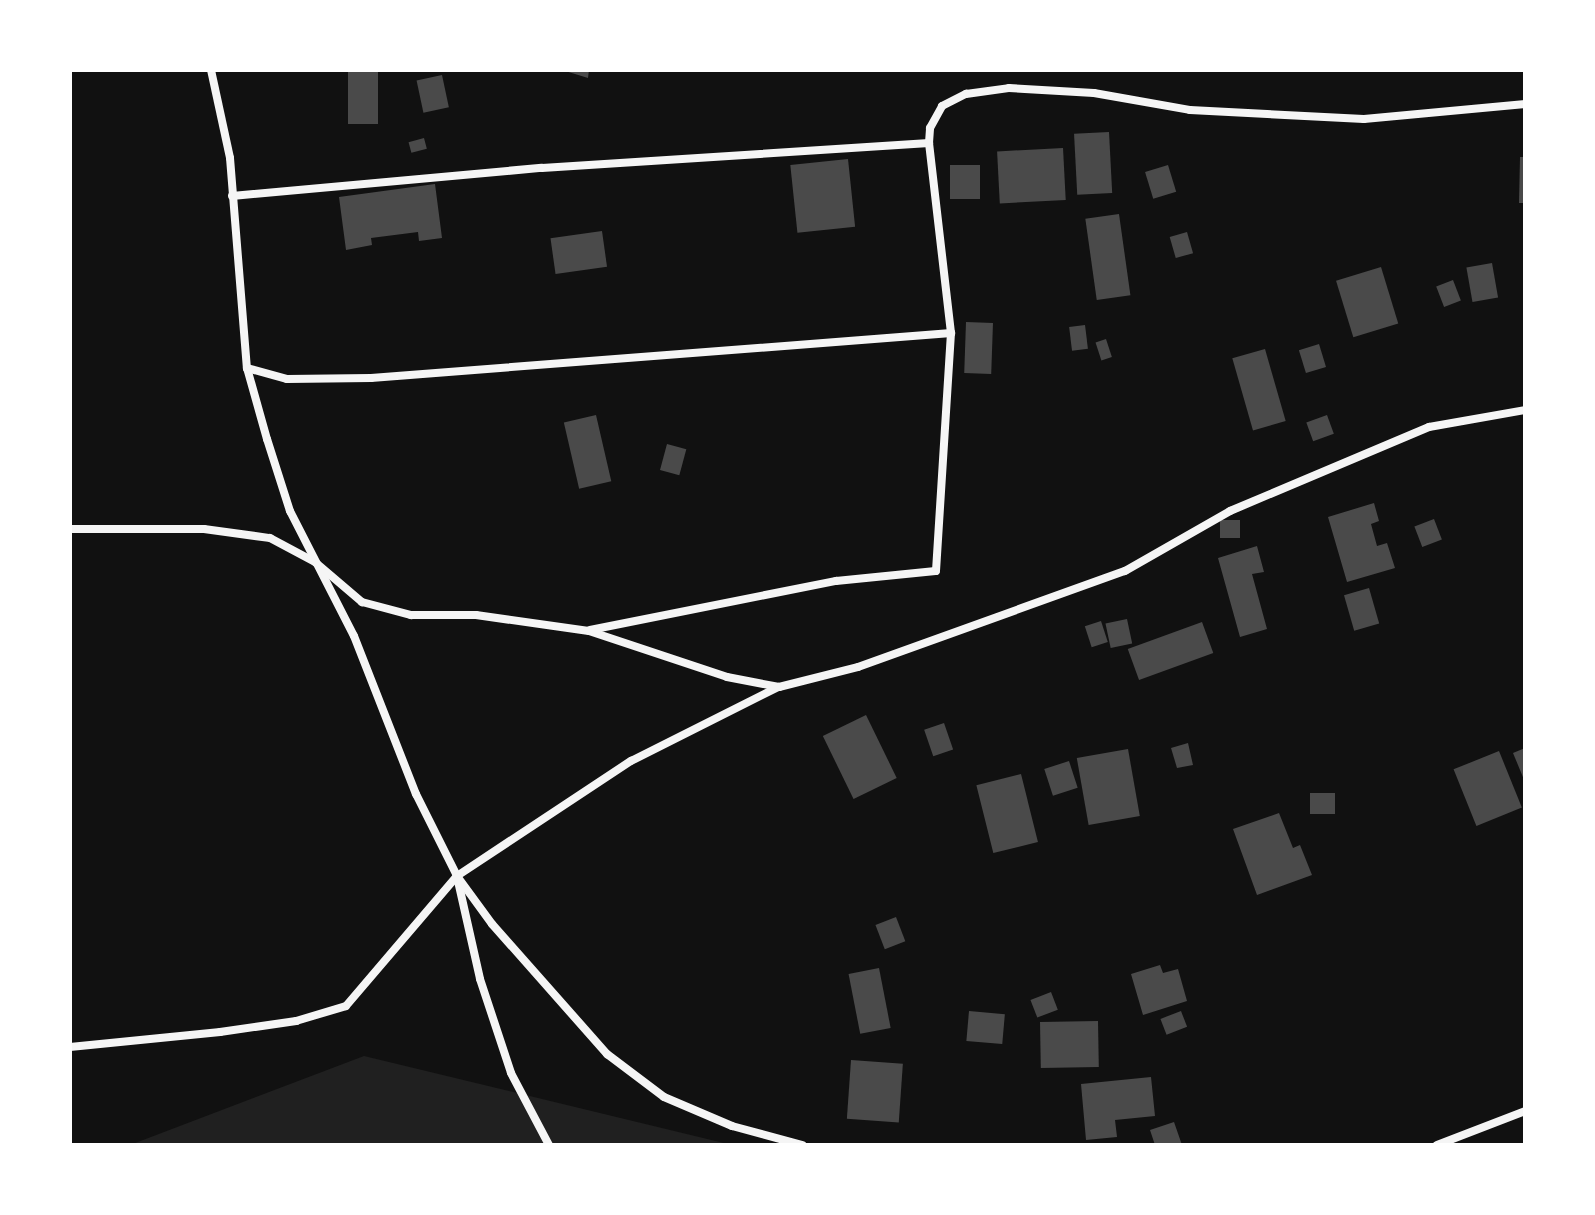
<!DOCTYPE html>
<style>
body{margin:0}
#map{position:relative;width:1595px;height:1215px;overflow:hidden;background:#111;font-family:"DejaVu Sans",sans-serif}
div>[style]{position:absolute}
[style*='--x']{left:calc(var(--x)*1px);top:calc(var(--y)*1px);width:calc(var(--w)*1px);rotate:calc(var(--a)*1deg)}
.green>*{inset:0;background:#202020}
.building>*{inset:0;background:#4a4a4a;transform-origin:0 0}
.minor>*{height:8px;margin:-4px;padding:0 4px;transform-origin:4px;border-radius:4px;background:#f5f5f5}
span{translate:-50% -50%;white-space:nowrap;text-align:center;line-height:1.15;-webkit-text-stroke:8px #fff;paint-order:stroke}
.frame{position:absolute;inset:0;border:72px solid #fff;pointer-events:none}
</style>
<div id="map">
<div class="green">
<i style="clip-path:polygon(364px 1056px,732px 1145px,130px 1145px)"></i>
</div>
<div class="building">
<i style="left:348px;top:70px;width:30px;height:54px"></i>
<i style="clip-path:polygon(562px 70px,589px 70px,588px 78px)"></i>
<i style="left:442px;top:75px;width:33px;height:26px;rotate:78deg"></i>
<i style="left:1109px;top:132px;width:61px;height:35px;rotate:87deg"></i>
<i style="left:424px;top:138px;width:11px;height:16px;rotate:75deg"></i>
<i style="left:1063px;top:148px;width:52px;height:66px;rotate:87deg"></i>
<i style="clip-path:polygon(1520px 157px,1525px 157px,1525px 203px,1519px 203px)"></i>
<i style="left:848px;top:159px;width:68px;height:58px;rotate:84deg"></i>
<i style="left:950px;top:165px;width:30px;height:34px"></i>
<i style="left:1168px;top:165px;width:28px;height:24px;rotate:73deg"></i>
<i style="clip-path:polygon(435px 184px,442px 238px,419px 241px,418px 232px,371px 238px,372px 245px,346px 250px,339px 197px)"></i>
<i style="left:1119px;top:214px;width:82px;height:34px;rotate:82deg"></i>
<i style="left:602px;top:231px;width:36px;height:52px;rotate:82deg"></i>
<i style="left:1187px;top:232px;width:22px;height:18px;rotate:74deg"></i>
<i style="left:1492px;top:263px;width:35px;height:26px;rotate:80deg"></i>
<i style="left:1381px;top:267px;width:59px;height:47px;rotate:73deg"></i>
<i style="left:1453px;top:280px;width:22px;height:18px;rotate:69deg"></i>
<i style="left:966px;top:322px;width:27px;height:51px;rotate:2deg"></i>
<i style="left:1085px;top:325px;width:24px;height:16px;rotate:83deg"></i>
<i style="left:1106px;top:339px;width:19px;height:11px;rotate:72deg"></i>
<i style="left:1319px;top:344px;width:24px;height:21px;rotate:73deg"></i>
<i style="left:1265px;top:349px;width:75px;height:34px;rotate:74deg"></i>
<i style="left:596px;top:415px;width:68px;height:33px;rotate:77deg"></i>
<i style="left:1327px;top:415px;width:20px;height:22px;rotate:70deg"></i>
<i style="left:667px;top:444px;width:20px;height:27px;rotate:15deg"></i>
<i style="clip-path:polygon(1374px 503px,1379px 521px,1371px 524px,1377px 546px,1387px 543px,1395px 568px,1347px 582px,1328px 517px)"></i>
<i style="left:1434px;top:519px;width:22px;height:21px;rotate:69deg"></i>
<i style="left:1240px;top:520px;width:18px;height:20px;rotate:90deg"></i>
<i style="clip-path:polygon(1257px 546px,1264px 572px,1252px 574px,1267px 629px,1240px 637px,1218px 558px)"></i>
<i style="left:1369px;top:588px;width:37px;height:26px;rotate:74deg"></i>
<i style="left:1127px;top:619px;width:25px;height:22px;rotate:78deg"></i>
<i style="left:1101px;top:621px;width:22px;height:17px;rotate:72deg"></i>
<i style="left:1202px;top:622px;width:33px;height:79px;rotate:70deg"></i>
<i style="left:866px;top:715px;width:70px;height:48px;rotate:64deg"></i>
<i style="left:944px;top:723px;width:28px;height:21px;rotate:71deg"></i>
<i style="clip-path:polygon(1188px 743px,1193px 765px,1177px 768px,1171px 748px)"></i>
<i style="clip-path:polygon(1525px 748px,1525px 782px,1513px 753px)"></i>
<i style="left:1128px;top:749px;width:68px;height:52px;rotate:80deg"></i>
<i style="left:1499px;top:751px;width:61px;height:49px;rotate:68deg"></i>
<i style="left:1069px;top:761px;width:28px;height:26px;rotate:72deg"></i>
<i style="left:1021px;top:774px;width:70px;height:46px;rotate:76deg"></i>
<i style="left:1310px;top:793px;width:25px;height:21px"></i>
<i style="clip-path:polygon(1279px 813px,1293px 848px,1300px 845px,1312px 875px,1257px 895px,1233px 829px)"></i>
<i style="left:896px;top:917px;width:26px;height:22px;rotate:69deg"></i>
<i style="clip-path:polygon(1160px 965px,1163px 973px,1178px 969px,1187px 1001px,1143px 1015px,1131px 974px)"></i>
<i style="left:879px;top:968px;width:61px;height:31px;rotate:79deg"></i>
<i style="left:1051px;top:992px;width:19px;height:22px;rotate:69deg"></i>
<i style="left:969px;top:1011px;width:36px;height:30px;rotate:5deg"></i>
<i style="left:1181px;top:1011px;width:17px;height:22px;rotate:69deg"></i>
<i style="left:1098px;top:1021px;width:46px;height:58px;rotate:89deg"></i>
<i style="left:851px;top:1060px;width:52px;height:59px;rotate:4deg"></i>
<i style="clip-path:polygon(1151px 1077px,1155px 1116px,1115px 1120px,1117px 1137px,1086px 1140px,1081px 1084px)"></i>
<i style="clip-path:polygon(1174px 1122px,1182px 1145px,1155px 1145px,1150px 1130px)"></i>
</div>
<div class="minor">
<i style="--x:211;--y:70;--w:90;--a:77.8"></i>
<i style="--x:230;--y:158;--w:211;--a:85.4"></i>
<i style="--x:247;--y:368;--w:74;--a:74.3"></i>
<i style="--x:267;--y:439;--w:76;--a:72.3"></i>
<i style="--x:290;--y:511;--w:140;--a:62.9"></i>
<i style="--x:354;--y:636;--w:170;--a:68.6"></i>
<i style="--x:416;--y:794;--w:92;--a:63.4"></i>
<i style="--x:457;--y:876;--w:59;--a:53.9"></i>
<i style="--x:492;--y:924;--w:174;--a:48.5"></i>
<i style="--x:607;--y:1054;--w:71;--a:37"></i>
<i style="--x:664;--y:1097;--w:74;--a:23.1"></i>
<i style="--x:732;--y:1126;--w:73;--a:15.2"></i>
<i style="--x:232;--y:196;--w:311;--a:-5.2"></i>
<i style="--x:542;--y:168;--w:388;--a:-3.7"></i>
<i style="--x:247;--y:368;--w:41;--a:15.4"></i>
<i style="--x:287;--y:379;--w:84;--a:-0.7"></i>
<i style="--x:371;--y:378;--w:582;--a:-4.44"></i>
<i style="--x:70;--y:529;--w:134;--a:0"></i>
<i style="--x:204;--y:529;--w:67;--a:7.8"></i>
<i style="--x:270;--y:538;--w:51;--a:28.1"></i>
<i style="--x:315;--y:562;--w:62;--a:40.4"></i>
<i style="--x:362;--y:602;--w:51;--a:14.9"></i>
<i style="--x:411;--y:615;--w:65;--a:0"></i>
<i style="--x:476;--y:615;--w:114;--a:8.1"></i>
<i style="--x:589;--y:631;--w:145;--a:18.4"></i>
<i style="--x:727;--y:677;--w:53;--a:10.9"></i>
<i style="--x:779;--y:687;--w:81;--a:-14.2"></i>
<i style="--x:858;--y:667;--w:284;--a:-19.8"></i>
<i style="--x:1125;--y:571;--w:121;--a:-29.7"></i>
<i style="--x:1230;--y:511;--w:216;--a:-22.9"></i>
<i style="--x:1429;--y:427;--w:97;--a:-10"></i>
<i style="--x:590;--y:630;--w:251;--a:-11.3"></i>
<i style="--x:836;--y:581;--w:100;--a:-5.7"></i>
<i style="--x:936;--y:571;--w:238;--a:-86.4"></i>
<i style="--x:951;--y:333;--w:191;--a:-96.6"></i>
<i style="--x:929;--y:143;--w:15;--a:-86"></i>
<i style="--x:930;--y:128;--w:25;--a:-61"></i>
<i style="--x:942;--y:106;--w:27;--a:-27"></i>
<i style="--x:966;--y:94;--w:43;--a:-7.9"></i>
<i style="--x:1009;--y:88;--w:85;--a:3.4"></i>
<i style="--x:1094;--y:93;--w:97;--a:10"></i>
<i style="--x:1190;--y:110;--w:174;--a:3"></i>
<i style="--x:1364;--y:119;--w:162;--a:-5.3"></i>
<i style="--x:458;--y:881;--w:100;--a:77.3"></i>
<i style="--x:480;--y:979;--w:99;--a:71.7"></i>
<i style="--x:511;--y:1073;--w:81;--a:62.2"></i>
<i style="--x:70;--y:1047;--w:151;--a:-5.7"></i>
<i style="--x:220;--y:1032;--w:77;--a:-8.2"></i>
<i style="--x:296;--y:1021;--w:52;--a:-16.7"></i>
<i style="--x:346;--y:1006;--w:171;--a:-49.5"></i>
<i style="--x:457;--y:876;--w:209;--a:-33.5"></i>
<i style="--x:631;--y:761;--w:165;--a:-26.7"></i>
<i style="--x:1437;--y:1145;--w:94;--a:-21.1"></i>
</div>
<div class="frame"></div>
</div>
